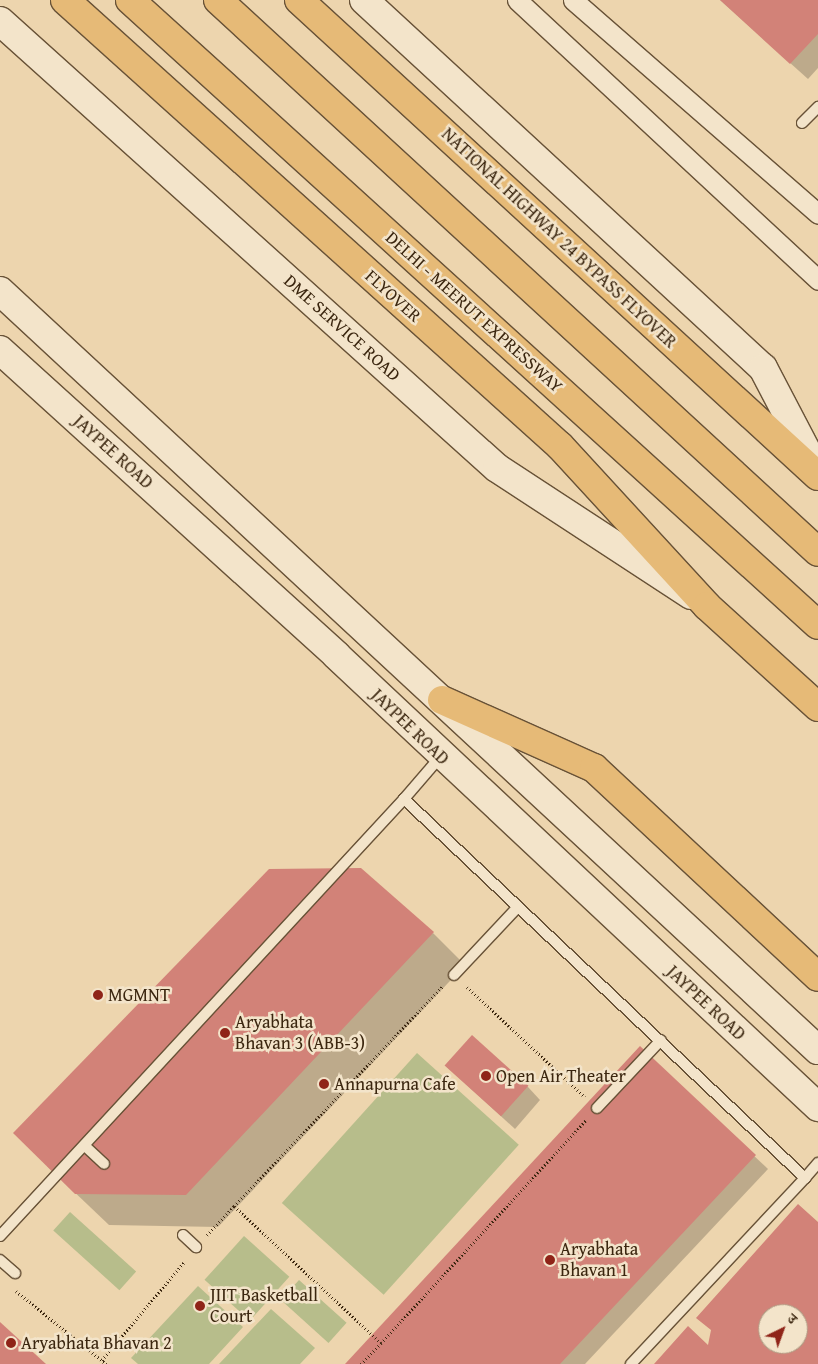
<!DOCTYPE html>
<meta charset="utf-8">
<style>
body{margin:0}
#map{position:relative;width:818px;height:1364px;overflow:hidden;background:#edd5ae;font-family:"Gentium Book Plus","Noto Serif Devanagari",serif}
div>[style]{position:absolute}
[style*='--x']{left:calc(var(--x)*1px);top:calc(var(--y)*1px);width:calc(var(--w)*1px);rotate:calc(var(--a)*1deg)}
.green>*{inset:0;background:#b7bd8b;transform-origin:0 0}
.shadow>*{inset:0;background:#0003}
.building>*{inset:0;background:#d28278;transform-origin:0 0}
.path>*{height:3px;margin-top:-1.5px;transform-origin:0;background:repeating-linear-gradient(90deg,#3b260f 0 1px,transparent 0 3.5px)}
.roads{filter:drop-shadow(1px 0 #685237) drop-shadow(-1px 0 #685237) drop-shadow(0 1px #685237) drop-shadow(0 -1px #685237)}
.lane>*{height:10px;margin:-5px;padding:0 5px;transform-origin:5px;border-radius:5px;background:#f3e4ca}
.street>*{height:19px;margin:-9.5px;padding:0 9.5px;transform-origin:9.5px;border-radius:9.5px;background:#f3e4ca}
.secondary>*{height:28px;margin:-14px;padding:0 14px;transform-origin:14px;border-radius:14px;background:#f3e4ca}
.highway>*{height:28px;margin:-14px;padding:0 14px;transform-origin:14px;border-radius:14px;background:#e6ba77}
.dots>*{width:14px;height:14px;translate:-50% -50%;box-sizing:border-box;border:2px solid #f3e4ca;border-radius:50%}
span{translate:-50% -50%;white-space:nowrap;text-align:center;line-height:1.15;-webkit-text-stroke:5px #f3e4ca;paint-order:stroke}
.street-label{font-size:18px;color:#3b260f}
.poi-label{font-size:18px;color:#3b260f}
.left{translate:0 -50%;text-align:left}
.north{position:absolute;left:758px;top:1304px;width:50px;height:50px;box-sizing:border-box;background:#f3e4ca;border:1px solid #a9987f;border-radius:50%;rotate:42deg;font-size:14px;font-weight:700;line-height:20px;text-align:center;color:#3b260f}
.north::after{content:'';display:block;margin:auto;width:18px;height:22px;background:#8f2418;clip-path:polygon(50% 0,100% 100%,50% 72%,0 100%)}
</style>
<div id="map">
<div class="green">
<i style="left:417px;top:1053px;width:137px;height:202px;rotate:42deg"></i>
<i style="left:70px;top:1212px;width:89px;height:25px;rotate:42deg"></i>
<i style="left:244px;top:1236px;width:61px;height:59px;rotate:42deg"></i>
<i style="left:299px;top:1280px;width:64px;height:27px;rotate:42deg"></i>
<i style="clip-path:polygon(198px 1286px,243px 1327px,209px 1364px,138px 1364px,131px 1358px)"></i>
<i style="clip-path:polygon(271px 1309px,315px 1348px,300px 1364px,219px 1364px)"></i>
</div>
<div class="shadow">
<i style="clip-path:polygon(720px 0,818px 0,818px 68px,808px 79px)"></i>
<i style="clip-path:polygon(433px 933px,465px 965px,218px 1227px,109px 1225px,47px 1166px)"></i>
<i style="clip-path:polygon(640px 1048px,768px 1169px,585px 1364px,347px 1364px)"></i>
<i style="clip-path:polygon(445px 1065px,528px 1087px,540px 1100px,515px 1129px)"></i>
</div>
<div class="building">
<i style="clip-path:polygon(720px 0,818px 0,818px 34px,790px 64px)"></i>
<i style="clip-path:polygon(361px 868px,434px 932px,186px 1195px,75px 1194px,13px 1133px,269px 869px)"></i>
<i style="left:472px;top:1035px;width:76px;height:41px;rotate:42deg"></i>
<i style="clip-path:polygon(640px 1046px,756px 1155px,560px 1364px,345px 1364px)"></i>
<i style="clip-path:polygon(evenodd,798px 1204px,818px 1222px,818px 1364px,654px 1364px,688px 1326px,708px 1345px,711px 1330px,696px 1318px,798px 1204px,768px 1314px,798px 1314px,798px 1344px,768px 1344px,768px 1314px)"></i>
<i style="clip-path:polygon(0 1322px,46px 1364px,0 1364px)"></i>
</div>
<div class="path">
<i style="--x:467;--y:987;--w:161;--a:43"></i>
<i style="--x:207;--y:1235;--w:40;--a:-47"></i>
<i style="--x:16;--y:1291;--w:116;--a:39"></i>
<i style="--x:381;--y:1343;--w:304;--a:-47.4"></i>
<i style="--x:102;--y:1360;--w:129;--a:-50"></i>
<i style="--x:361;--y:1364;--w:29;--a:-46"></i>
<i style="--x:381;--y:1343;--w:201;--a:-137"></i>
<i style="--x:234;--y:1206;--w:303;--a:-46.5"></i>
</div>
<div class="roads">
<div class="lane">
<i style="--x:802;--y:123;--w:23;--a:-45"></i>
<i style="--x:404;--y:799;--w:57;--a:-49.3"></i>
<i style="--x:454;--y:975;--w:92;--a:-46.8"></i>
<i style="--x:597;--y:1108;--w:93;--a:-46.7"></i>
<i style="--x:85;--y:1146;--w:26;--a:43"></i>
<i style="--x:805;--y:1178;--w:20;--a:-49"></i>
<i style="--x:183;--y:1235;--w:18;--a:43"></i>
<i style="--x:0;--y:1236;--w:595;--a:-47.25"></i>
<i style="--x:404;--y:799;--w:552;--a:43.38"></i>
<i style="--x:805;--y:1178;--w:255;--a:133.1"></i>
<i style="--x:0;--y:1260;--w:20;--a:41"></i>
</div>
<div class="street">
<i style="--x:517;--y:0;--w:411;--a:42.9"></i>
<i style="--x:573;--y:0;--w:325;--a:41.1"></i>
</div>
<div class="secondary">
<i style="--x:364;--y:0;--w:543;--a:42.69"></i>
<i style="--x:763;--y:368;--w:119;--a:62.4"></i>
<i style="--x:0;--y:21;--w:668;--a:41.97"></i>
<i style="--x:497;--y:468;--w:232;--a:33.2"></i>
<i style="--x:0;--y:291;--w:1116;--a:42.86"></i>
<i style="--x:0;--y:350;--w:454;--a:42.2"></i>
<i style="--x:336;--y:655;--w:661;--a:43.16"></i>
</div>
<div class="highway">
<i style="--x:65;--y:0;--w:666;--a:42.02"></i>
<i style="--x:560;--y:446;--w:217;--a:47.4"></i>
<i style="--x:707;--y:606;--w:150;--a:42.3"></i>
<i style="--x:130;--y:0;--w:929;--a:42.25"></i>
<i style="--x:218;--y:0;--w:815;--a:42.61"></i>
<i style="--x:299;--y:0;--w:704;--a:42.53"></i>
<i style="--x:442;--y:700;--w:167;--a:24.1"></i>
<i style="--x:594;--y:768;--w:306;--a:43"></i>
</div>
</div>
<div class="dots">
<i style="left:98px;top:995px;background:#8f2418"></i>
<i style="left:225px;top:1033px;background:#8f2418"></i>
<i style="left:486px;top:1076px;background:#8f2418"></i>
<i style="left:324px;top:1084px;background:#8f2418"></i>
<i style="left:550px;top:1260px;background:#8f2418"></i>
<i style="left:200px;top:1306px;background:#8f2418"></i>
<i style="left:11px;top:1343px;background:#8f2418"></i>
</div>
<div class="street-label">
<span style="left:559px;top:238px;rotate:43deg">NATIONAL HIGHWAY 24 BYPASS FLYOVER</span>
<span style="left:393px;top:296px;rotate:42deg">FLYOVER</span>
<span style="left:474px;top:312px;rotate:42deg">DELHI - MEERUT EXPRESSWAY</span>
<span style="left:342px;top:328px;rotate:42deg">DME SERVICE ROAD</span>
<span style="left:113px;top:452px;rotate:42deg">JAYPEE ROAD</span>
<span style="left:410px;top:727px;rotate:44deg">JAYPEE ROAD</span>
<span style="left:706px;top:1003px;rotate:43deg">JAYPEE ROAD</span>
</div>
<div class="poi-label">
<span class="left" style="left:108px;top:995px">MGMNT</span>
<span class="left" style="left:235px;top:1033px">Aryabhata<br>Bhavan 3 (ABB-3)</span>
<span class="left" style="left:496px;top:1076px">Open Air Theater</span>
<span class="left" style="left:334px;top:1084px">Annapurna Cafe</span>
<span class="left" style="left:560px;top:1260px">Aryabhata<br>Bhavan 1</span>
<span class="left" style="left:210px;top:1306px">JIIT Basketball<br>Court</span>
<span class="left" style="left:21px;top:1343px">Aryabhata Bhavan 2</span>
</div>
<div class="north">उ</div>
</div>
